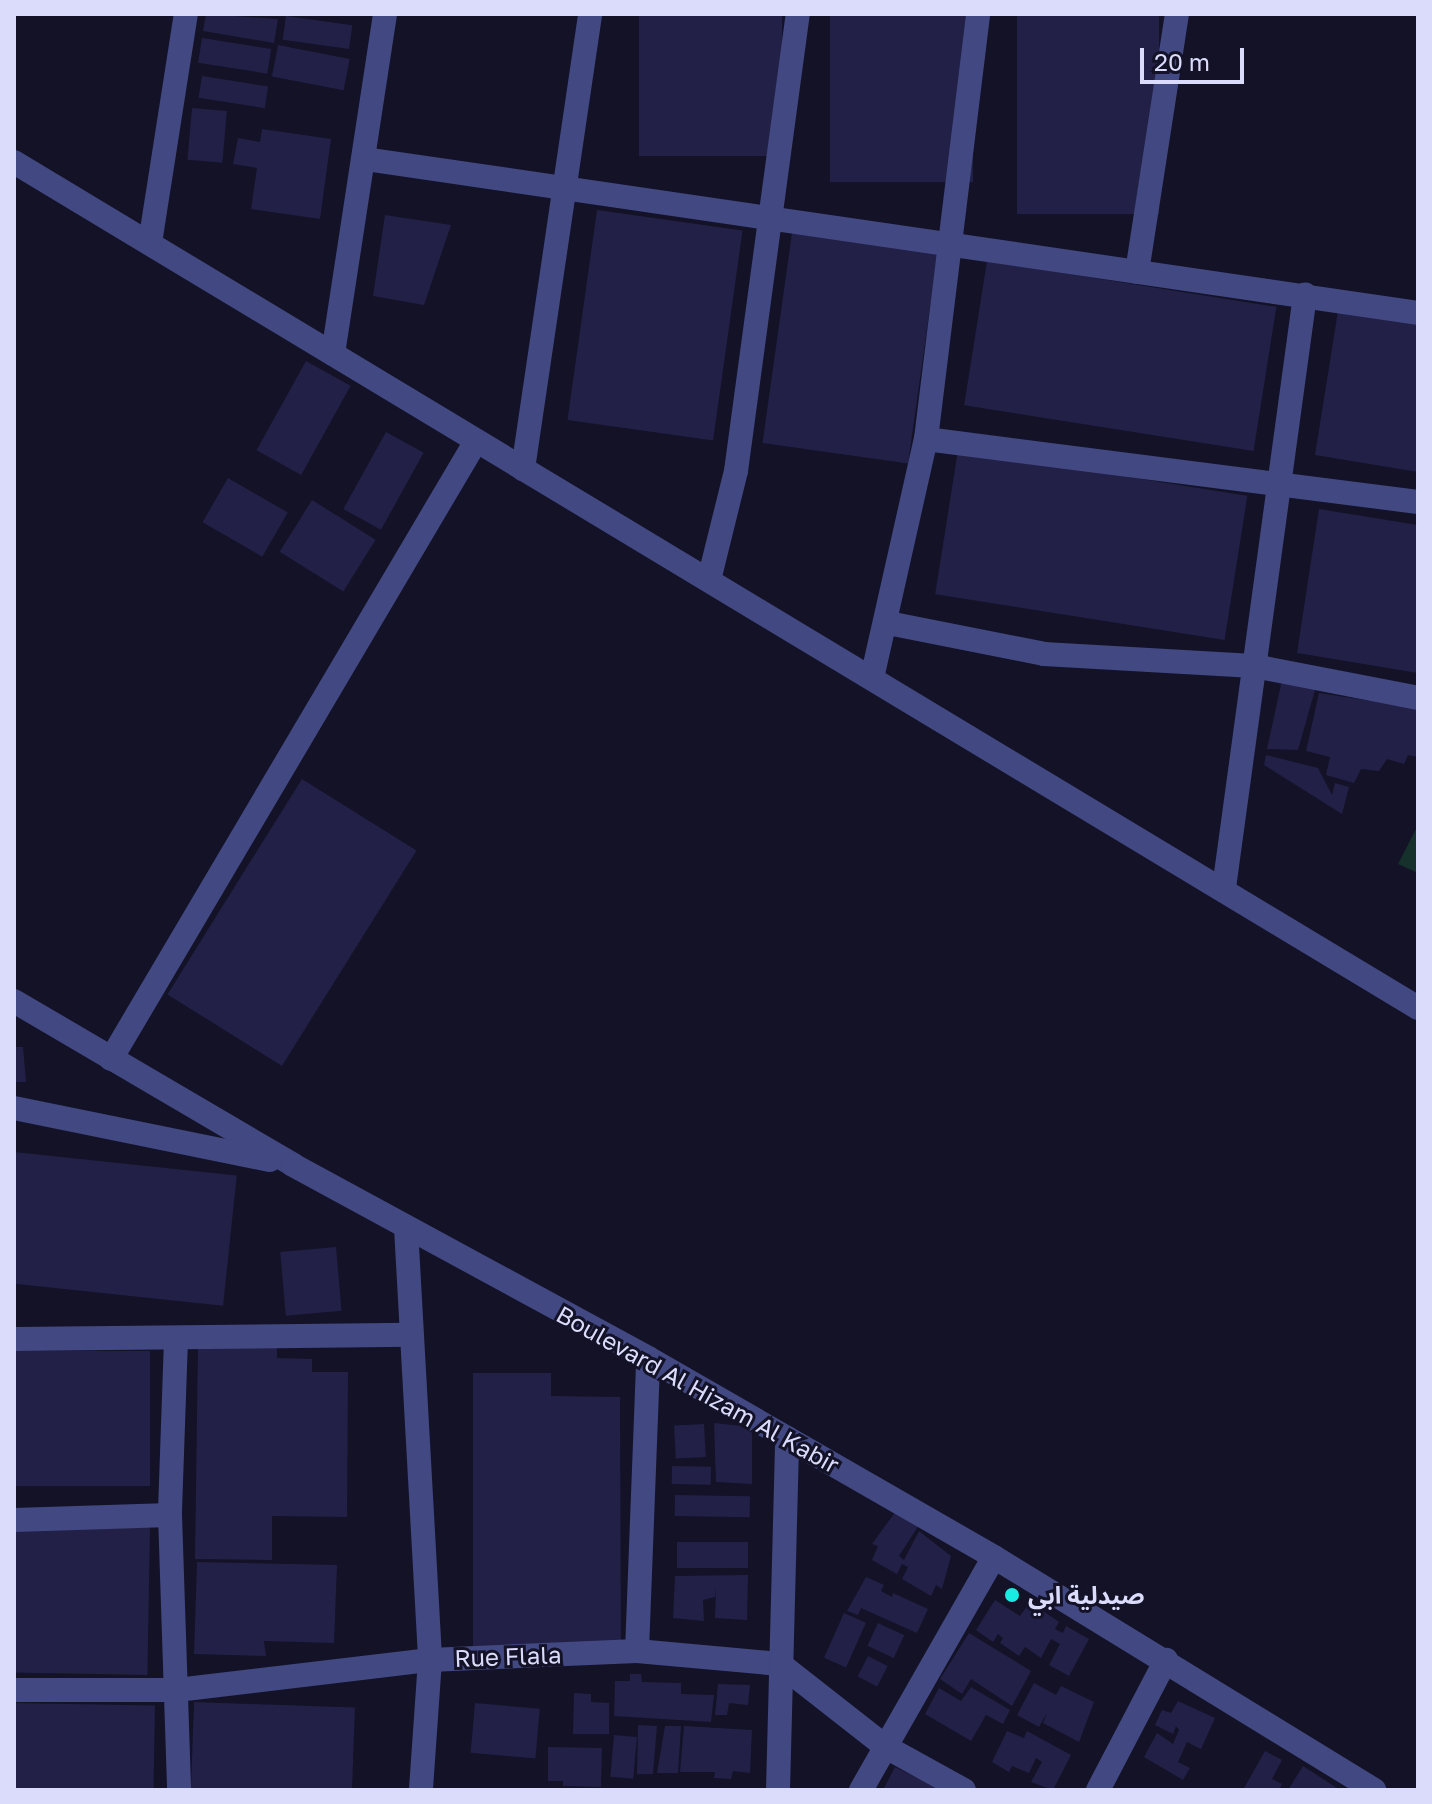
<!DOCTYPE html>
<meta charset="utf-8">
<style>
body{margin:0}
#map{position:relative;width:1432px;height:1804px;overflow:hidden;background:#131227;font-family:"Golos Text","Noto Sans Arabic",sans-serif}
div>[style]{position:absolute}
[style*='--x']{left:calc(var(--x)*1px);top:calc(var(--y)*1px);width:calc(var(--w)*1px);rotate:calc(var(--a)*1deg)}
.green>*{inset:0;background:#16302c}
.building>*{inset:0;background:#222046;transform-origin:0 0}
.minor>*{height:24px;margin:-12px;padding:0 12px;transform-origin:12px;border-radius:12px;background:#424881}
.dots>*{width:22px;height:22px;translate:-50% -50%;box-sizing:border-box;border:4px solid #131227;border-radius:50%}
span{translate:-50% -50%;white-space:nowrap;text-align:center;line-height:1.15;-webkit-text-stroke:6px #131227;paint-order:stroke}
.street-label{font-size:24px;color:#dbdcfc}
.poi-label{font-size:24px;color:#dbdcfc;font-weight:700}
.left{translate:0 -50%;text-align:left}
.frame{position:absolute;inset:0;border:16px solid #dbdcfc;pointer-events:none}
.scale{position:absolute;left:1140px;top:48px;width:104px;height:36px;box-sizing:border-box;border:4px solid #dbdcfc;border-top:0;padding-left:10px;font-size:24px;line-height:28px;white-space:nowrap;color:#dbdcfc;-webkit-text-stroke:6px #131227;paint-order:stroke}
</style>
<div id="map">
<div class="green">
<i style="clip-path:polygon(1418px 825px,1418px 873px,1398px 864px)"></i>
</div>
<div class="building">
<i style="clip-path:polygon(206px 14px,278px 19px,274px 43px,203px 31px)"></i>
<i style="left:639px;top:14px;width:143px;height:142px"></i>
<i style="left:830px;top:14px;width:143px;height:168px"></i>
<i style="left:1017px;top:14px;width:142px;height:200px"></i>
<i style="left:286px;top:16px;width:67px;height:24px;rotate:8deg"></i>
<i style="left:202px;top:38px;width:70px;height:25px;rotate:9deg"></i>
<i style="left:278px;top:45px;width:73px;height:32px;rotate:11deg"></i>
<i style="left:202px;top:76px;width:67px;height:22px;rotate:9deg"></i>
<i style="left:192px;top:108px;width:35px;height:52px;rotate:5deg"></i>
<i style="clip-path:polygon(262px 129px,331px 139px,320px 219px,251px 209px,257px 168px,233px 164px,238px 138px,260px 142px)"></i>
<i style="left:597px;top:210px;width:147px;height:212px;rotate:8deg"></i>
<i style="clip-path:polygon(385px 215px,451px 225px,424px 305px,373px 296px)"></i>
<i style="left:792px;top:233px;width:147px;height:212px;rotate:8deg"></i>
<i style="left:987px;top:261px;width:293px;height:146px;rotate:9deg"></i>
<i style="clip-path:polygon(1338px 311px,1418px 324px,1418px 472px,1315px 455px)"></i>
<i style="left:306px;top:361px;width:51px;height:102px;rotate:29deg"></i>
<i style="left:386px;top:432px;width:43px;height:88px;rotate:29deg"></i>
<i style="left:958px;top:450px;width:293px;height:146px;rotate:9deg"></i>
<i style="left:228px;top:478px;width:69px;height:51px;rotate:30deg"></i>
<i style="left:312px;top:500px;width:75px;height:61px;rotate:32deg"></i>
<i style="clip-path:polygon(1319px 509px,1418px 525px,1418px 673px,1297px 653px)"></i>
<i style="clip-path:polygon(1282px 680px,1317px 683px,1298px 750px,1267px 749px)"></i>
<i style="clip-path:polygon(1319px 693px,1418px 708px,1418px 757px,1408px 755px,1404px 764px,1387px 759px,1379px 771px,1361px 769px,1354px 783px,1326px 775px,1330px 757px,1306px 751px)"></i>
<i style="clip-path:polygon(1266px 755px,1318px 768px,1332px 795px,1335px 783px,1349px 787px,1342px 814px,1264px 765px)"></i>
<i style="left:302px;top:779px;width:135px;height:254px;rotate:32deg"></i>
<i style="clip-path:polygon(14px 1047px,23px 1047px,26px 1082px,14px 1082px)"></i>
<i style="left:14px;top:1152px;width:224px;height:131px;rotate:6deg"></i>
<i style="left:336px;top:1247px;width:64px;height:56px;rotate:85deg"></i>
<i style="clip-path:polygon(198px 1344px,277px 1345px,277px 1358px,312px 1359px,312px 1372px,348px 1372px,347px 1517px,272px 1516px,272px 1560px,195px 1559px)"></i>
<i style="left:14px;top:1351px;width:136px;height:135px"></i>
<i style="clip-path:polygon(473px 1373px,551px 1373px,551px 1396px,620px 1397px,621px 1651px,473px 1651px)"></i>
<i style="clip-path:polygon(714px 1423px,752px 1427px,752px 1484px,716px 1482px)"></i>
<i style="left:704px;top:1424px;width:33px;height:30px;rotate:87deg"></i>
<i style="left:672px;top:1466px;width:39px;height:18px;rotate:1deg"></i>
<i style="left:675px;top:1495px;width:75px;height:21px;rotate:1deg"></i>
<i style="clip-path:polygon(896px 1511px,919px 1525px,899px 1556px,904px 1560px,919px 1531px,951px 1556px,942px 1589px,936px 1585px,931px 1596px,902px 1579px,908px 1567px,902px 1564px,897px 1574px,872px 1560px,878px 1546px,872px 1544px)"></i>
<i style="left:150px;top:1527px;width:148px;height:136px;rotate:91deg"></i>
<i style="left:677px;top:1542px;width:71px;height:26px"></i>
<i style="clip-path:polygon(197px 1562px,337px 1565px,334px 1643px,264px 1641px,266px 1656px,194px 1654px)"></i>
<i style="clip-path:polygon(748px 1575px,747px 1620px,715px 1618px,716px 1586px,715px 1597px,703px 1600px,704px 1621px,673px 1618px,675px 1576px)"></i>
<i style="clip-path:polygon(866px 1577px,884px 1585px,881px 1591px,892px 1597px,893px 1593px,928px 1609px,917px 1633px,861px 1608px,858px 1615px,847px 1611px)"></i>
<i style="clip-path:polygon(995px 1600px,1020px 1616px,1030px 1602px,1059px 1622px,1055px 1629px,1063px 1633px,1066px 1626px,1089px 1639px,1069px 1676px,1049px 1665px,1060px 1644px,1051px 1639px,1041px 1658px,1025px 1647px,1019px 1656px,1000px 1643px,1003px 1638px,998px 1634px,993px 1642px,976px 1630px)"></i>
<i style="left:844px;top:1613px;width:24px;height:49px;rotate:24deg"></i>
<i style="left:878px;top:1623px;width:29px;height:25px;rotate:25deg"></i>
<i style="clip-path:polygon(969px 1633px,1031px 1671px,1012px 1706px,971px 1679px,962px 1694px,940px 1679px)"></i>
<i style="left:868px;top:1656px;width:22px;height:23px;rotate:27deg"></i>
<i style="clip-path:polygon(630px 1674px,641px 1674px,642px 1682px,681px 1683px,681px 1694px,714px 1695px,711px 1722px,614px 1716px,615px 1681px,630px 1681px)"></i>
<i style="clip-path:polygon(1034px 1683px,1056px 1695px,1061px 1686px,1094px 1702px,1079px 1742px,1043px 1723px,1047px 1713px,1039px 1727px,1017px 1715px)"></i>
<i style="clip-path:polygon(718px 1684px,750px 1685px,748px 1705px,729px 1703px,727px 1715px,715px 1715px)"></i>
<i style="clip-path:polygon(971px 1687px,1010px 1710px,1003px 1724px,986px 1715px,971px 1741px,925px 1714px,939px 1688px,961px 1701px)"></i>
<i style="clip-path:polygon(574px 1693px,591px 1694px,591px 1702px,609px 1703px,609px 1734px,573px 1734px)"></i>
<i style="clip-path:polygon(1178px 1701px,1215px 1718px,1201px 1749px,1187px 1742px,1178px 1762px,1190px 1768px,1183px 1780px,1144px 1757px,1157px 1733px,1173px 1744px,1179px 1730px,1176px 1726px,1173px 1734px,1155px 1725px,1162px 1710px,1171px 1713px)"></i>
<i style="left:194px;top:1702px;width:161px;height:88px;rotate:2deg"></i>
<i style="left:14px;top:1703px;width:141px;height:87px;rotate:1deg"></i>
<i style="left:475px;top:1703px;width:65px;height:50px;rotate:5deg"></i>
<i style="clip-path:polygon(638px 1725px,657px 1726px,653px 1774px,637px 1774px)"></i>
<i style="clip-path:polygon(665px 1726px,681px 1726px,678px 1773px,657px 1773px)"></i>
<i style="clip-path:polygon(684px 1726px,752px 1730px,750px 1773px,733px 1771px,731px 1779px,714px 1778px,715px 1772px,680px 1772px)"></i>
<i style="clip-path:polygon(1007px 1731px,1024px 1738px,1027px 1731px,1071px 1755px,1053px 1790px,1031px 1782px,1042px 1762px,1036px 1758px,1029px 1773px,1012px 1766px,1009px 1772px,992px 1762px)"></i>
<i style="left:614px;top:1735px;width:23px;height:42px;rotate:5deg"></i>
<i style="clip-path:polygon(548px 1747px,602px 1748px,601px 1787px,563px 1786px,563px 1781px,548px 1781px)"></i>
<i style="clip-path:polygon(1265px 1751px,1282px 1760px,1272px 1779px,1282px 1784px,1279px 1790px,1243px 1790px)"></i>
<i style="clip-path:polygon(1303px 1766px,1337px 1788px,1336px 1790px,1288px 1790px)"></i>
<i style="clip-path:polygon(895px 1767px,943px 1790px,883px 1790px)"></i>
</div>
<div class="minor">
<i style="--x:365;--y:159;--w:1064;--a:8.32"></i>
<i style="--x:14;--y:162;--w:1639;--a:31.07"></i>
<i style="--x:150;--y:243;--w:232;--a:-81.1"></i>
<i style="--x:1137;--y:272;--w:261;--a:-81.2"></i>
<i style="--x:333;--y:354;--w:344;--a:-81.3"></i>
<i style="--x:926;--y:439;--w:496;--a:7.3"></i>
<i style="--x:523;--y:469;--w:460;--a:-81.6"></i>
<i style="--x:709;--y:580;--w:112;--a:-76.1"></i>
<i style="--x:736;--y:471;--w:461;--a:-82.3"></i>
<i style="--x:888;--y:623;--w:159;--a:11.2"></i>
<i style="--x:1044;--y:654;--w:210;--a:3.3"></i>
<i style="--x:1254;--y:666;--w:167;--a:11"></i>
<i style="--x:872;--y:678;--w:245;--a:-77.3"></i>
<i style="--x:926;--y:439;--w:428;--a:-83"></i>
<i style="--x:1224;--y:888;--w:599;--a:-82.22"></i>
<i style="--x:14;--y:1001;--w:324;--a:30.4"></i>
<i style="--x:293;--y:1165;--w:404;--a:28.5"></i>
<i style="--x:648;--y:1358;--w:399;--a:29.9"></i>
<i style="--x:994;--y:1557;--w:446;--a:31.5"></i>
<i style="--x:111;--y:1059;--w:718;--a:-59.43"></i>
<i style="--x:14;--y:1108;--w:261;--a:11.5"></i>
<i style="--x:406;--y:1228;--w:433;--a:86.8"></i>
<i style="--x:430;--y:1660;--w:130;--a:94"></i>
<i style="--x:14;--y:1339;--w:397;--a:-0.6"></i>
<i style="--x:176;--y:1339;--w:176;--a:92"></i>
<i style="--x:170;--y:1515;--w:275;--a:88.1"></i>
<i style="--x:14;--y:1520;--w:156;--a:-1.8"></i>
<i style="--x:637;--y:1651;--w:293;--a:-87.8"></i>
<i style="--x:14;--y:1690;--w:163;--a:0"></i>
<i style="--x:177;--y:1690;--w:255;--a:-6.8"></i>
<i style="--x:430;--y:1660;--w:207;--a:-2.5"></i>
<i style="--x:637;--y:1651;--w:144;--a:5.2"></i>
<i style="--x:780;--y:1664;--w:135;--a:38.1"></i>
<i style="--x:886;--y:1747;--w:89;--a:28.9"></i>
<i style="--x:778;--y:1790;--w:352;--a:-88.5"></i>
<i style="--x:861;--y:1790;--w:268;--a:-60.3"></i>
<i style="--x:1098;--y:1790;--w:147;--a:-62.4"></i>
</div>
<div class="dots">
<i style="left:1012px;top:1595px;background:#19eae2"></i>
</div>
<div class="street-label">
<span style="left:698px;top:1389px;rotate:29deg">Boulevard Al Hizam Al Kabir</span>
<span style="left:508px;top:1656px;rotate:-2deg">Rue Flala</span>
</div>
<div class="poi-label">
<span class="left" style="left:1028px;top:1595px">صيدلية ابي</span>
</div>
<div class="frame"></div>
<div class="scale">20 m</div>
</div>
